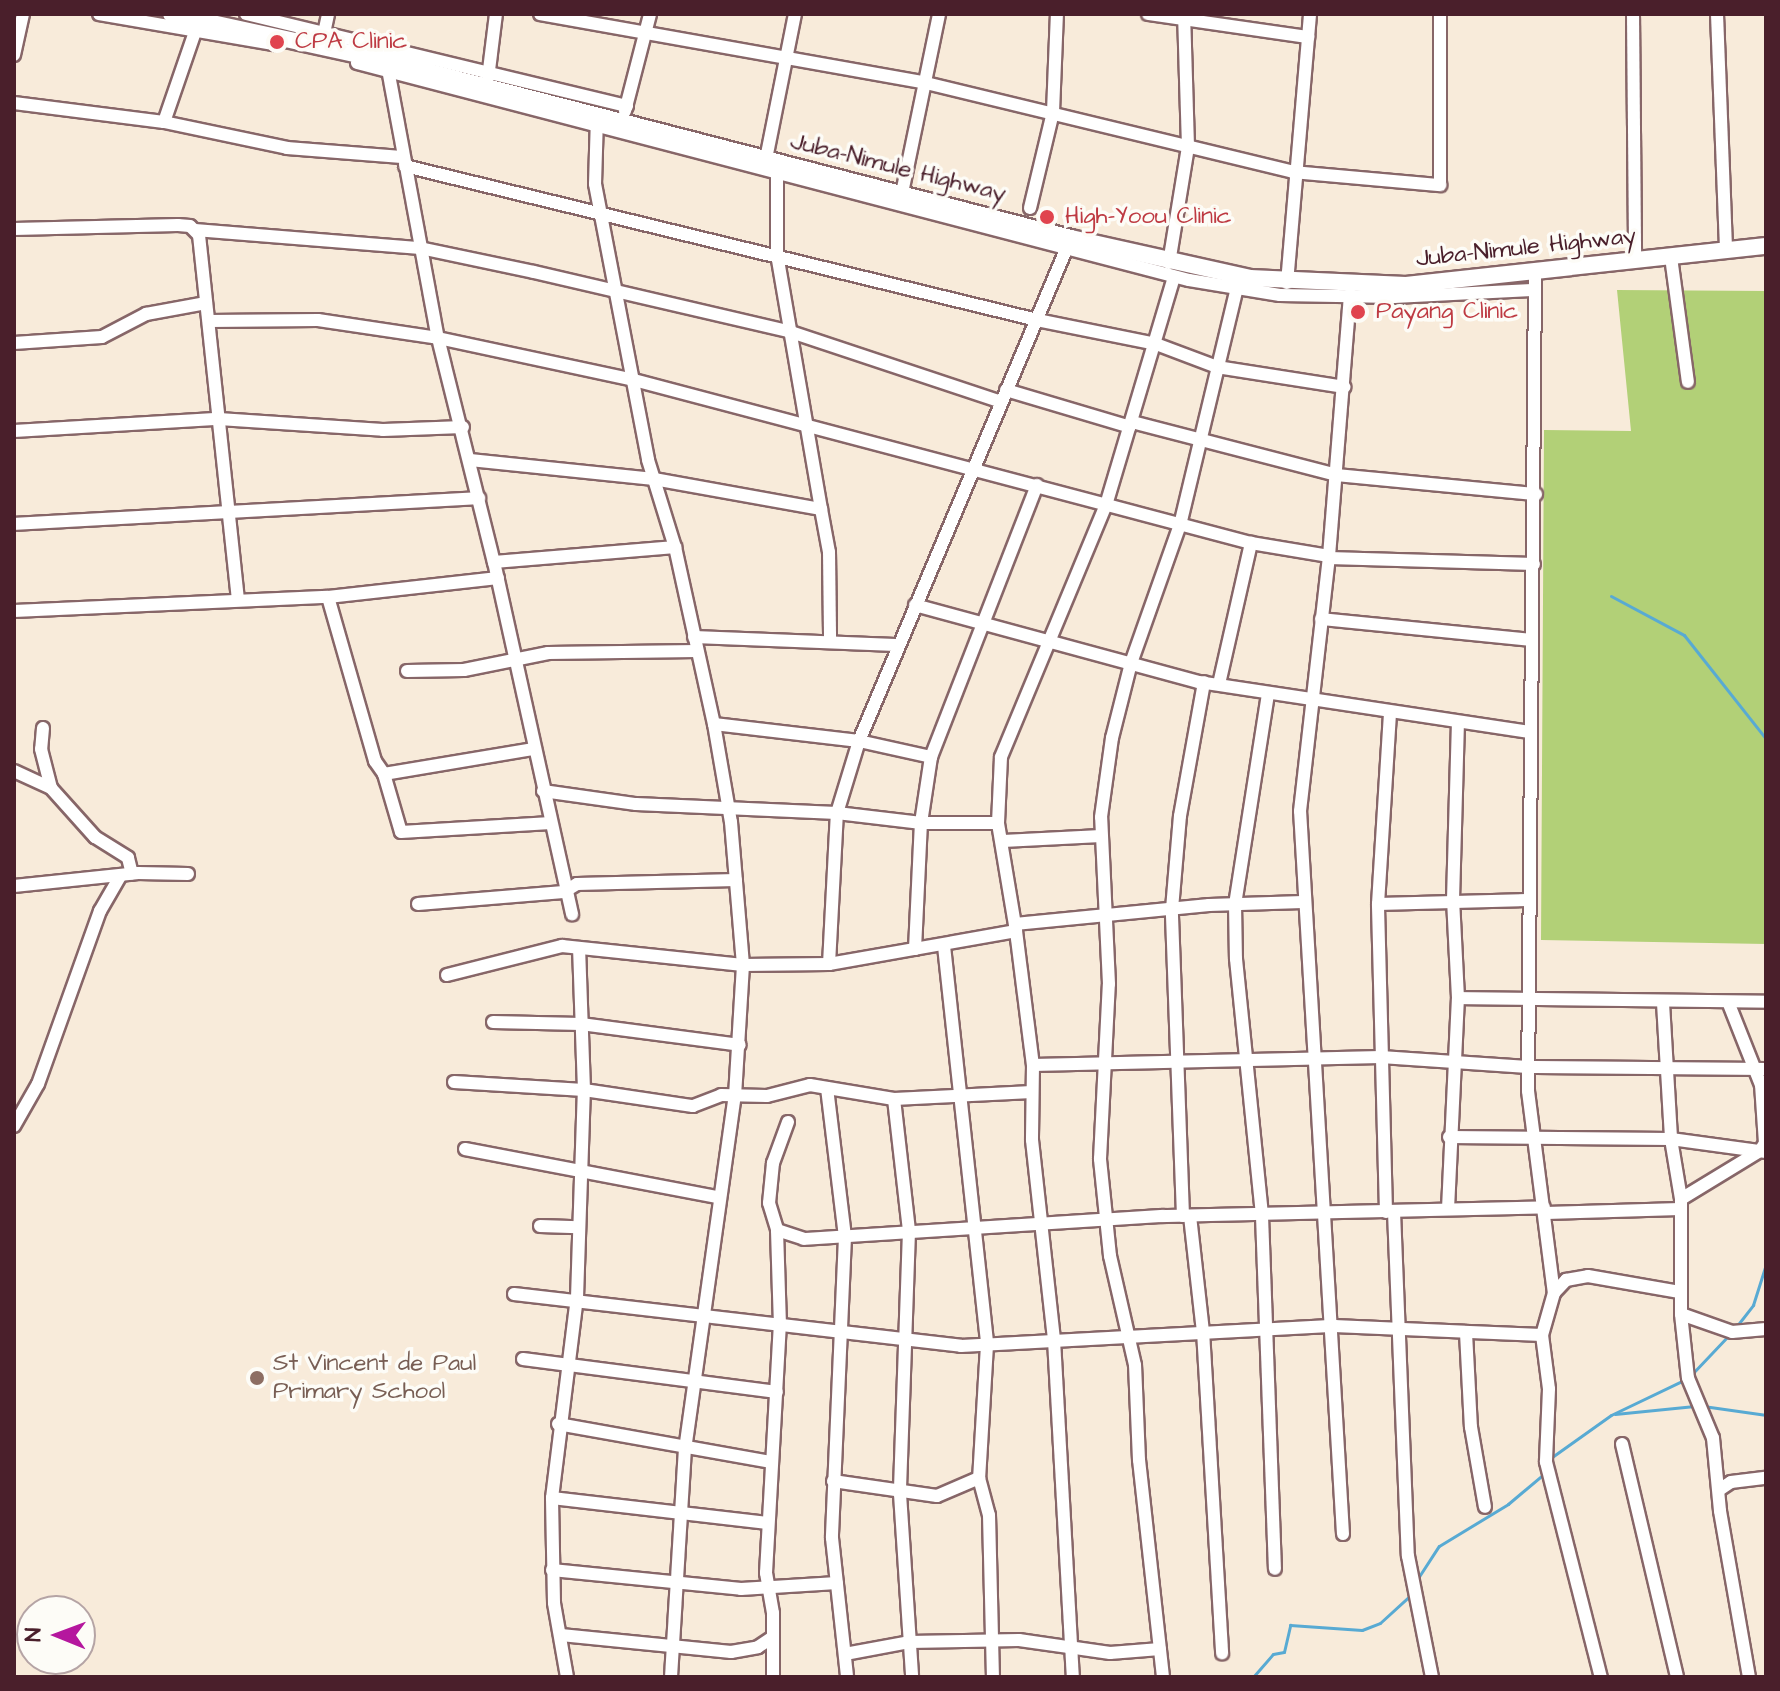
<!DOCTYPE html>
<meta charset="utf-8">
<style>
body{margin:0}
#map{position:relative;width:1780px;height:1691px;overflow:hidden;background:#f8ebda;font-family:"Architects Daughter",sans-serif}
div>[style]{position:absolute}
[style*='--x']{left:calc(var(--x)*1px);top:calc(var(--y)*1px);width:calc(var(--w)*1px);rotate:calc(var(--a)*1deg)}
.green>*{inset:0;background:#b2d077}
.stream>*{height:3px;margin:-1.5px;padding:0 1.5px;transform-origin:1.5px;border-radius:1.5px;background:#58aad3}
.roads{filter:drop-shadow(2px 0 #876668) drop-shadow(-2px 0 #876668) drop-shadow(0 2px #876668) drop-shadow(0 -2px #876668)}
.minor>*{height:12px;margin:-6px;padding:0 6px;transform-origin:6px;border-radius:6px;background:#fff}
.major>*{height:16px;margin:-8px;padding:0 8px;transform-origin:8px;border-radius:8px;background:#fff}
.dots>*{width:22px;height:22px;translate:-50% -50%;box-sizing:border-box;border:4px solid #fdfcf7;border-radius:50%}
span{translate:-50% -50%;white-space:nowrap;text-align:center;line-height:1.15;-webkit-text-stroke:7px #fdfcf7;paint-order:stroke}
.health-label{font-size:24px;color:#be3a42}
.left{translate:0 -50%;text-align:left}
.street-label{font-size:24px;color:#4a1f2b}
.education-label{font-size:24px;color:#785e54}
.frame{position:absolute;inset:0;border:16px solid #4a1f2b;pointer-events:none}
.north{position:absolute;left:16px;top:1595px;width:80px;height:80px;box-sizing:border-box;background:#fdfcf7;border:2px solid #b5a4a5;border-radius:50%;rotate:271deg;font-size:22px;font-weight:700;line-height:32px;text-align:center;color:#4a1f2b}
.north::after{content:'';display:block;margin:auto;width:28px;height:36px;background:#b5179e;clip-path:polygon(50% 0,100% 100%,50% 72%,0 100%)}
</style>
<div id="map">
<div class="green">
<i style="clip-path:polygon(1617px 290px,1766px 291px,1766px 944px,1541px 940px,1544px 430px,1631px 431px)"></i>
</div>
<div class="stream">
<i style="--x:1611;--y:596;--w:83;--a:28.1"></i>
<i style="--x:1684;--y:635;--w:132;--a:51.7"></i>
<i style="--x:1736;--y:1327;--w:28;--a:-52"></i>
<i style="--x:1753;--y:1305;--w:43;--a:-72.4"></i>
<i style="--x:1692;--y:1374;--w:52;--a:-46.5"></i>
<i style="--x:1703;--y:1406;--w:64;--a:8.1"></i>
<i style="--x:1615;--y:1414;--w:80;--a:-5.7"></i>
<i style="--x:1552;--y:1457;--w:72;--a:-35.4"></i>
<i style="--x:1611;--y:1415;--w:83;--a:-25.6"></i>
<i style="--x:1418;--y:1578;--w:38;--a:-57"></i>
<i style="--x:1439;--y:1546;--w:81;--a:-31.3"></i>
<i style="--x:1508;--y:1504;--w:48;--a:-40"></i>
<i style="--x:1253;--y:1677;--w:30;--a:-49"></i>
<i style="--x:1273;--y:1654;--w:11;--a:-10"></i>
<i style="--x:1284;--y:1652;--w:28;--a:-77"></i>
<i style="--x:1290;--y:1625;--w:72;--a:4"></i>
<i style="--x:1362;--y:1630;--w:19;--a:-21"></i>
<i style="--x:1380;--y:1623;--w:45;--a:-42.3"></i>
</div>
<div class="roads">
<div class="minor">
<i style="--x:99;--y:14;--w:177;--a:9.8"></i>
<i style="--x:246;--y:14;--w:392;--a:13.6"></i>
<i style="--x:540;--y:14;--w:392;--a:10.1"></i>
<i style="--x:926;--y:83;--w:378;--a:13.6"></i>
<i style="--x:1293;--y:172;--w:148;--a:5.1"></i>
<i style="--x:1148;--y:14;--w:162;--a:8.2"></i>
<i style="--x:1440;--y:14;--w:168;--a:90"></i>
<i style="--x:1633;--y:14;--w:247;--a:89.5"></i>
<i style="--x:1717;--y:14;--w:236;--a:87.8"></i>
<i style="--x:323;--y:38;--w:25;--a:-78"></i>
<i style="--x:14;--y:55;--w:42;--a:-77.6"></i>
<i style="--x:357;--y:63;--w:860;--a:14.62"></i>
<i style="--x:1189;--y:280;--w:92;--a:9.4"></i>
<i style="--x:1280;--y:295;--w:114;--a:1"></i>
<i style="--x:1394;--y:297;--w:138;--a:-2.9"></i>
<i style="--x:387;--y:64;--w:279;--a:79.5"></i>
<i style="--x:438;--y:338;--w:231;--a:76"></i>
<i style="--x:494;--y:562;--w:361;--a:77.5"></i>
<i style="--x:488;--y:78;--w:64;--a:-82.9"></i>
<i style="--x:14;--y:103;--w:151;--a:7.2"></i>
<i style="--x:164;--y:122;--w:126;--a:11.9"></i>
<i style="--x:287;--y:148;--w:115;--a:4.5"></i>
<i style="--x:625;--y:111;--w:100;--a:-75.5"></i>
<i style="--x:597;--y:117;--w:67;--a:91.7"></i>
<i style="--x:595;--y:184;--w:281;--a:79.1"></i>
<i style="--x:648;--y:460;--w:91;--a:72.8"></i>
<i style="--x:675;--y:547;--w:181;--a:77.6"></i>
<i style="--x:714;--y:724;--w:99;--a:80.2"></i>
<i style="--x:731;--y:822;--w:144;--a:85.2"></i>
<i style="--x:743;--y:965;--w:129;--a:93.5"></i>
<i style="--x:735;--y:1094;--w:358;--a:98"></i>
<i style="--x:685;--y:1448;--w:229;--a:93.5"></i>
<i style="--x:164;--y:122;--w:102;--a:-71"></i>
<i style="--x:766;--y:159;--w:148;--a:-78.7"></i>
<i style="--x:405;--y:166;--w:650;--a:13.69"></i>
<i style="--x:1037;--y:320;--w:121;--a:11.4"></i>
<i style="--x:1156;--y:344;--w:65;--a:20.7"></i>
<i style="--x:1217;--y:367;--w:129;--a:8.9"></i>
<i style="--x:902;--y:193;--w:183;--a:-78.3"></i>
<i style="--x:1030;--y:208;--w:99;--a:-76.5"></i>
<i style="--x:1053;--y:112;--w:98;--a:-87.7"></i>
<i style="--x:14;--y:229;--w:164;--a:-1.4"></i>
<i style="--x:178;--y:225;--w:12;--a:5"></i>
<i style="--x:190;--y:226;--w:13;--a:45"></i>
<i style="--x:199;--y:235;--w:367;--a:83.9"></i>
<i style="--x:195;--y:230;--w:226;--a:4.6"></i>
<i style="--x:420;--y:248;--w:116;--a:11.9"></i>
<i style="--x:534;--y:272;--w:261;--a:13.1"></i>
<i style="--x:788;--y:331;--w:225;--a:18.4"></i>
<i style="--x:1671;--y:257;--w:126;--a:82.3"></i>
<i style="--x:1169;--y:263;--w:118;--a:-80.7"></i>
<i style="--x:1188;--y:147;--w:133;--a:-91.7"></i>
<i style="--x:1535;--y:274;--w:817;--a:90.49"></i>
<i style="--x:1528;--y:1091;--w:204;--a:82.7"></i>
<i style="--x:1554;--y:1293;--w:44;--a:105.9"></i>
<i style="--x:1542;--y:1335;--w:54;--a:82.6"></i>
<i style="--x:1549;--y:1389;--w:73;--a:92.4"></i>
<i style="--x:1546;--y:1462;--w:222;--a:75.7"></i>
<i style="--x:1287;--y:283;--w:270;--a:-85.1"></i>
<i style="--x:209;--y:321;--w:109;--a:-0.5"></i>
<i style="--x:318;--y:320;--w:121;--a:8.5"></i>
<i style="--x:438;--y:338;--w:200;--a:12.1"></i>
<i style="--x:634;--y:380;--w:638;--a:14.8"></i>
<i style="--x:1251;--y:543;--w:79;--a:9.5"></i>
<i style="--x:14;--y:343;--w:88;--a:-3.9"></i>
<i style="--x:102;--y:337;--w:50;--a:-27.6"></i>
<i style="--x:146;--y:314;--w:61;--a:-10.4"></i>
<i style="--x:1006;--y:390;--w:129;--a:16.6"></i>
<i style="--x:1132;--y:422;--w:212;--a:14.5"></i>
<i style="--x:1337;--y:475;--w:200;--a:5.5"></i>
<i style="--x:14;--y:431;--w:205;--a:-3.4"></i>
<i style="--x:219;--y:419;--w:164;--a:3.8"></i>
<i style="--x:383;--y:430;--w:80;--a:-2.1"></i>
<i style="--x:470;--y:460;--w:185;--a:5.9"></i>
<i style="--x:654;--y:479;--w:170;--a:10.2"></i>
<i style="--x:821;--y:509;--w:260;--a:-99.8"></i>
<i style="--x:777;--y:253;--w:79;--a:-90"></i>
<i style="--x:821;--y:509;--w:44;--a:79.5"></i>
<i style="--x:829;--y:552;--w:87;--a:89.3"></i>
<i style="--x:14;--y:524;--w:466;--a:-3.2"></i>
<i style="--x:1329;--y:558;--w:205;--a:1.7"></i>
<i style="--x:494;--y:562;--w:182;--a:-4.7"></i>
<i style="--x:328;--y:597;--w:171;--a:74"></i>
<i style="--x:375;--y:761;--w:16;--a:55"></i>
<i style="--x:384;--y:774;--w:152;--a:-9.5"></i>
<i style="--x:915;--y:605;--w:294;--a:15.2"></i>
<i style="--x:1199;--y:682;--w:335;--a:8.6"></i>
<i style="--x:14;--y:611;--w:314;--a:-2.6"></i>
<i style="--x:328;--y:597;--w:171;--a:-6.4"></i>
<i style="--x:1321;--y:619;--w:211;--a:5.7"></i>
<i style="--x:694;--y:637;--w:202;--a:2.3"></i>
<i style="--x:407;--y:671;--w:57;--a:-1"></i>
<i style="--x:464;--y:670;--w:86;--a:-11.4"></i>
<i style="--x:548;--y:653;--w:149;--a:-0.8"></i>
<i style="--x:1219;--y:684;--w:145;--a:-77.2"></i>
<i style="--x:1268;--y:694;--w:213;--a:98.9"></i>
<i style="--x:1235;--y:904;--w:55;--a:89"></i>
<i style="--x:1236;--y:959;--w:258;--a:84.2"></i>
<i style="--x:1262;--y:1216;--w:353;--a:87.9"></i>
<i style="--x:714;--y:724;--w:146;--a:6.7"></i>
<i style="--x:859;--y:741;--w:74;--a:12.5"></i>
<i style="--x:931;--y:757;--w:292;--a:-68.7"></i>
<i style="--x:43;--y:728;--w:21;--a:95"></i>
<i style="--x:41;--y:749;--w:40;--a:75.6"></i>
<i style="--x:51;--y:788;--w:66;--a:48.1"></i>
<i style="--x:95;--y:837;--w:39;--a:32"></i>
<i style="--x:128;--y:858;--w:16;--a:76"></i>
<i style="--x:14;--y:771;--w:41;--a:24.7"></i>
<i style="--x:384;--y:774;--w:60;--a:73.7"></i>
<i style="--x:401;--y:832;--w:150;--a:-3.4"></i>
<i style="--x:543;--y:791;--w:94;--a:8"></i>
<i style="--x:636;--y:804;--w:201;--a:2.6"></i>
<i style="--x:837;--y:813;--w:85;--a:6.8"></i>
<i style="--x:921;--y:823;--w:77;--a:0"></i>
<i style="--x:1003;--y:841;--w:98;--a:-2.9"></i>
<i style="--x:14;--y:886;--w:125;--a:-6"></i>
<i style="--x:138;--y:873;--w:50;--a:1.1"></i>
<i style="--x:418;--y:904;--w:146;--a:-4.7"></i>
<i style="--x:564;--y:892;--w:15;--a:-32"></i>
<i style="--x:577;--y:884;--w:159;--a:-1.4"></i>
<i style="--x:1378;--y:904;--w:149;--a:-1.5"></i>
<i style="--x:1015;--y:924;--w:195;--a:-5.6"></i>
<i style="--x:1209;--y:905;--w:94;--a:-1.8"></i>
<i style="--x:1016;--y:931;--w:135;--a:82.8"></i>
<i style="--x:1033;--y:1065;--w:348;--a:-1.3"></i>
<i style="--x:1381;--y:1057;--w:147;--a:3.9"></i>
<i style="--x:1528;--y:1067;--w:238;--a:0.5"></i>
<i style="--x:944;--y:946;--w:401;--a:83.8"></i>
<i style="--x:987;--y:1345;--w:133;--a:93.4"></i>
<i style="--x:979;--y:1478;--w:38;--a:75"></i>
<i style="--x:989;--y:1515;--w:162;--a:88.6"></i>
<i style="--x:915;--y:949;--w:126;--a:-87.3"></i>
<i style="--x:921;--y:823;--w:67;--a:-81.4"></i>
<i style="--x:829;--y:964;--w:151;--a:-87"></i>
<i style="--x:837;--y:813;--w:75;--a:-73"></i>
<i style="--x:859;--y:741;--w:538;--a:-67.15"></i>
<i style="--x:447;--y:975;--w:119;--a:-14.2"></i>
<i style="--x:562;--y:946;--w:182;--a:6"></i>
<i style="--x:743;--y:965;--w:86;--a:-0.7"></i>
<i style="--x:829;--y:964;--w:190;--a:-10"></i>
<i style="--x:1016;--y:931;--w:109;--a:-99.5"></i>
<i style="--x:998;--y:823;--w:66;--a:-87.4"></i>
<i style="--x:1001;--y:757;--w:273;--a:-67.4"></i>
<i style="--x:1106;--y:505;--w:238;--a:-73.4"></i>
<i style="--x:1458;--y:998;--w:308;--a:0.7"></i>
<i style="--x:1663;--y:1003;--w:136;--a:86.6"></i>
<i style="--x:1671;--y:1139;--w:61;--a:80.5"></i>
<i style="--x:1681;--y:1199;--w:115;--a:90"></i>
<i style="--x:1681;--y:1314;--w:64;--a:83.8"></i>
<i style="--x:1688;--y:1378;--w:65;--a:67.4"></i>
<i style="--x:1713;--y:1438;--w:73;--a:84.5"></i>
<i style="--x:1720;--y:1511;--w:169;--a:80.1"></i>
<i style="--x:493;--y:1022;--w:88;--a:1.3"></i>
<i style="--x:581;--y:1024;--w:160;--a:7.5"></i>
<i style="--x:1033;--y:1065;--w:75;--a:90.8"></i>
<i style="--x:1032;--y:1140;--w:201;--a:83.7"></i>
<i style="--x:1054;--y:1340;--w:338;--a:86.8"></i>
<i style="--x:454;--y:1082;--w:130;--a:3.5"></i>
<i style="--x:584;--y:1090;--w:110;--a:8.4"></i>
<i style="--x:693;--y:1106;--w:30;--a:-21"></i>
<i style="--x:721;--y:1095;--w:46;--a:1.2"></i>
<i style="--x:767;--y:1096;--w:44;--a:-14.3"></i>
<i style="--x:810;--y:1085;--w:85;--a:9.5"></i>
<i style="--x:894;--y:1099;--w:138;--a:-2.9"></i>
<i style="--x:827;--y:1088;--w:150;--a:83.1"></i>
<i style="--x:845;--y:1237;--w:301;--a:92.5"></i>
<i style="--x:832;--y:1538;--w:140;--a:83.8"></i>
<i style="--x:894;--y:1099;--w:133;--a:83.5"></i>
<i style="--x:909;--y:1231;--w:263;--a:92"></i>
<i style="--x:900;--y:1494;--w:183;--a:86.2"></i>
<i style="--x:788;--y:1122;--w:44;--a:110.1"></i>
<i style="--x:773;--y:1163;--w:40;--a:95.7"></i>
<i style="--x:769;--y:1203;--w:28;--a:73"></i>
<i style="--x:777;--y:1230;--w:28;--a:18"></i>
<i style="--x:804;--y:1239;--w:359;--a:-3.7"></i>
<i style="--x:1162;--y:1216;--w:382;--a:-1.3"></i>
<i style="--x:14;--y:1126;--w:48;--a:-60.3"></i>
<i style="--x:38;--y:1084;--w:184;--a:-70.3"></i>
<i style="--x:100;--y:911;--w:39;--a:-60"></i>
<i style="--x:1449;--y:1137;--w:222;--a:0.5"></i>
<i style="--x:1671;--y:1139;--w:96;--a:7.8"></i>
<i style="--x:465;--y:1149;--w:257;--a:10.8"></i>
<i style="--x:1681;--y:1199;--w:92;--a:-31.3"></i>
<i style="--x:1760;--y:1151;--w:9;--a:-58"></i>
<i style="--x:1765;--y:1143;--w:58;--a:-93.9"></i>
<i style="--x:1761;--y:1085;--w:87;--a:-111.6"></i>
<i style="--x:1448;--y:1209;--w:211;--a:-87.3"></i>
<i style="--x:1458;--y:998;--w:98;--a:-92.9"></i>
<i style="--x:1453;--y:900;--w:177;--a:-88.4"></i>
<i style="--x:1386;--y:1212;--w:308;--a:-91.5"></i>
<i style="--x:1378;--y:904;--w:190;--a:-86.4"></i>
<i style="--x:1394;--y:1212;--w:344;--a:87.7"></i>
<i style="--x:1408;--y:1556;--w:123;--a:78.8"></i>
<i style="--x:1546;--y:1213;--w:134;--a:-1.7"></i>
<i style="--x:1183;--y:1216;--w:307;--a:-92.1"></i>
<i style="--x:1172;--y:909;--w:93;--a:-85.1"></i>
<i style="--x:1180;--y:816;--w:136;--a:-79.8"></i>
<i style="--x:1190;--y:1216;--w:116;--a:83.6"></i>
<i style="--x:1203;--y:1331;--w:323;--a:86.6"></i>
<i style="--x:540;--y:1226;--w:38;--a:2"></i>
<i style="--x:1554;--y:1293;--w:18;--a:-47"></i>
<i style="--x:1566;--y:1280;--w:22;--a:-10"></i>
<i style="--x:1588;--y:1276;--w:93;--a:9.9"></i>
<i style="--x:514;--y:1294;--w:450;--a:6.6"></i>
<i style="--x:961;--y:1346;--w:374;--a:-3.1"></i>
<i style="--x:1334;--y:1326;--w:208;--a:2.5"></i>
<i style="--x:1681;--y:1314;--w:54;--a:19.4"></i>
<i style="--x:1732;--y:1332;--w:34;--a:-5"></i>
<i style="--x:1466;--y:1333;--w:94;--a:87"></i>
<i style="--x:1471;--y:1427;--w:81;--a:80.1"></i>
<i style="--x:523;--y:1359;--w:256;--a:7.4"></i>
<i style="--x:558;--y:1424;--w:217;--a:10.1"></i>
<i style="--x:1622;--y:1444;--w:239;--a:76.7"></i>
<i style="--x:833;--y:1481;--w:105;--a:8.2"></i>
<i style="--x:937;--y:1496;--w:46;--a:-23.2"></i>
<i style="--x:1719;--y:1490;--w:14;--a:-34"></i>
<i style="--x:1731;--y:1482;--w:35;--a:-7"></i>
<i style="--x:552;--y:1498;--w:217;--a:6.6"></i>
<i style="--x:1343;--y:1534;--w:724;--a:-93.4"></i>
<i style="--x:1300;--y:811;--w:257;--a:-83.5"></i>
<i style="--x:1329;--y:556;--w:263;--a:-85.4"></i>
<i style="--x:552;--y:1570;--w:190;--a:5.7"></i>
<i style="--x:741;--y:1589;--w:96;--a:-3.6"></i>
<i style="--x:561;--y:1635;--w:171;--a:5.7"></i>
<i style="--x:731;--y:1652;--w:27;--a:-10"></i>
<i style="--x:758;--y:1647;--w:18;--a:-34"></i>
<i style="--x:845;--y:1654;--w:65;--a:-10.6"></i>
<i style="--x:909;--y:1642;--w:110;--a:-1"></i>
<i style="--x:1019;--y:1640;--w:92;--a:8.1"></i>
<i style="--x:1110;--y:1653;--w:50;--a:-4.6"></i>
<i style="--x:567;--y:1677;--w:75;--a:-100"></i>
<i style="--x:554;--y:1603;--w:105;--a:-91.1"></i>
<i style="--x:552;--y:1498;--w:202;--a:-82.9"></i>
<i style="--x:577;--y:1298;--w:208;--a:-88.1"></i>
<i style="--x:584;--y:1090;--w:140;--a:-92"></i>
<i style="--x:773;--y:1677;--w:64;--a:-90"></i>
<i style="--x:773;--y:1613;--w:41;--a:-99.9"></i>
<i style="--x:766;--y:1573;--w:247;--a:-86.8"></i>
<i style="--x:780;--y:1326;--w:96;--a:-91.8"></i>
<i style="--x:1163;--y:1677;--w:218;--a:-96.3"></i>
<i style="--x:1139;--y:1460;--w:95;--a:-92.4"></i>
<i style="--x:1135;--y:1365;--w:112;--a:-102.9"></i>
<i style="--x:1110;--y:1256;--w:98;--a:-95.9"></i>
<i style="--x:1100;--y:1159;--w:175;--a:-87.1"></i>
<i style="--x:1109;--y:984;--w:167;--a:-92.7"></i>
<i style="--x:1101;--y:817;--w:80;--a:-82.1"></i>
<i style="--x:1112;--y:738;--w:77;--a:-75.8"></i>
<i style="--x:1131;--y:663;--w:146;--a:-70.5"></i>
<i style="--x:1180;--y:525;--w:244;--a:-76.5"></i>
</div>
<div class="major">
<i style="--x:171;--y:14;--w:220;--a:12.3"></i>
<i style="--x:386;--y:61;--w:707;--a:14.49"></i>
<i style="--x:1071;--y:238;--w:183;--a:12.6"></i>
<i style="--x:1250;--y:278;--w:156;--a:2.6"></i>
<i style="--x:1406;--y:285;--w:362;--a:-6.2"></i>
</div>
</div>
<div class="dots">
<i style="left:277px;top:42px;background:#e0444e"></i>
<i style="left:1047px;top:217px;background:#e0444e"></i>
<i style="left:1358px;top:312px;background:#e0444e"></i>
<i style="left:257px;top:1378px;background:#8d6e63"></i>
</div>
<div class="health-label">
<span class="left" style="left:295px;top:42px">CPA Clinic</span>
<span class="left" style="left:1065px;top:217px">High-Yoou Clinic</span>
<span class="left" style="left:1376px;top:312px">Payang Clinic</span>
</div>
<div class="street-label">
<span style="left:898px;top:168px;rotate:14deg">Juba–Nimule Highway</span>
<span style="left:1526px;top:248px;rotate:-6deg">Juba–Nimule Highway</span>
</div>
<div class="education-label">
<span class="left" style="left:273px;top:1378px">St Vincent de Paul<br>Primary School</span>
</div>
<div class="frame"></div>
<div class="north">N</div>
</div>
